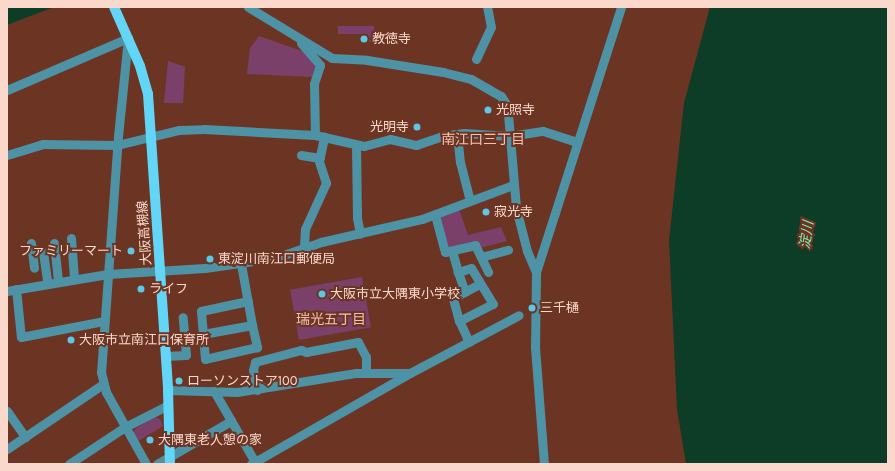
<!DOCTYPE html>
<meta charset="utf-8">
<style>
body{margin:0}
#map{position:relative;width:895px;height:471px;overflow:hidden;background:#6c3523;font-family:Karla,"Noto Sans JP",sans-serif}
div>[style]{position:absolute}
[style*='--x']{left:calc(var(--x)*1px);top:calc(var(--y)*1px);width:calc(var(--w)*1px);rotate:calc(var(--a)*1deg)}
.green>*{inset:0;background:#7b406a;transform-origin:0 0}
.water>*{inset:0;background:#0d3c27}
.minor>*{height:9px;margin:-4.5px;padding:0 4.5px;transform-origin:4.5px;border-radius:4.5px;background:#4e92a5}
.major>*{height:10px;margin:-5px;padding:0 5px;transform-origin:5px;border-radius:5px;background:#63d6f7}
.dots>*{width:11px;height:11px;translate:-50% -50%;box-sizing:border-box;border:2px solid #6c3523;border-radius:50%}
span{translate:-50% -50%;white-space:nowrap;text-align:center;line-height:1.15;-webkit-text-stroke:4px #6c3523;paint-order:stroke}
.poi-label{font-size:13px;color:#fad8cc}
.left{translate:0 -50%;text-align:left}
.right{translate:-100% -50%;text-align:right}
.street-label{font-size:13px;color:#fad8cc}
.neighbourhood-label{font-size:14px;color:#f7c1b0}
.water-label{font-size:14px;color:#7cefb3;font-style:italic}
.frame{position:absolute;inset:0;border:8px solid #fad8cc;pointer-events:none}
</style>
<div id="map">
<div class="green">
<i style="clip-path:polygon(338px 26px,374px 26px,374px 42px,368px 42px,368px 34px,338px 34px)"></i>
<i style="clip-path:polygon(259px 36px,302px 51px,316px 65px,312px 77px,247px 74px,250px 48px)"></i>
<i style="clip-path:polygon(168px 61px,185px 67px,183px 103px,164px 103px)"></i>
<i style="clip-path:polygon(459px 209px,468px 235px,501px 227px,507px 241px,480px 248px,446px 249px,438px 218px)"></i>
<i style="left:362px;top:277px;width:51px;height:73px;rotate:80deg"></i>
<i style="clip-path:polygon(155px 417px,160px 419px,163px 426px,137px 442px,133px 434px,135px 429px)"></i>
</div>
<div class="water">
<i style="clip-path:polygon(7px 7px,54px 7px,7px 25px)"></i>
<i style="clip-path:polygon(710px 7px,888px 7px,888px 464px,686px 464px,677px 409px,669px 240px,684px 103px)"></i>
</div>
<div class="minor">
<i style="--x:248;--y:7;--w:98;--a:31.3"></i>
<i style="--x:332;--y:58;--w:35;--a:3"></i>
<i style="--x:367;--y:60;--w:77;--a:9"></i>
<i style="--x:443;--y:72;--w:29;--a:14"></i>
<i style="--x:471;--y:79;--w:34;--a:30"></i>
<i style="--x:501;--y:96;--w:9;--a:58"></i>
<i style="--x:506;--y:104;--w:10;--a:79"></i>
<i style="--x:508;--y:114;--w:94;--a:85.1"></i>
<i style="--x:516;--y:208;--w:44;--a:75.7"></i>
<i style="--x:527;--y:251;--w:23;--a:67"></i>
<i style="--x:128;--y:38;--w:99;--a:95.8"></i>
<i style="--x:118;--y:136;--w:237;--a:94.1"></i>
<i style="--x:101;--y:372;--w:21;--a:76"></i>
<i style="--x:106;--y:392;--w:82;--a:60.9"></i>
<i style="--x:301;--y:43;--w:29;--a:49"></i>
<i style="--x:320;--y:65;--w:20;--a:108"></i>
<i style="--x:314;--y:84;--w:51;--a:88.9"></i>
<i style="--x:476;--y:59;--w:35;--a:-65"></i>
<i style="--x:491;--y:27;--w:20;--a:-101"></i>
<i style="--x:7;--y:90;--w:132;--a:-23.3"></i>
<i style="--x:457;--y:134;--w:28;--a:84"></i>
<i style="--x:460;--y:162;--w:40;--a:75.6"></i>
<i style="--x:356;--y:145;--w:73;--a:89.2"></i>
<i style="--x:357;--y:218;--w:16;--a:79"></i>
<i style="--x:7;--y:155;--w:38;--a:-17"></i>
<i style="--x:43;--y:144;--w:74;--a:0.8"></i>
<i style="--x:117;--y:145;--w:64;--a:-13.6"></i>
<i style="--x:179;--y:130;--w:25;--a:-2"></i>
<i style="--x:204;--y:129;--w:111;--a:3.1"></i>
<i style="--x:315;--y:135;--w:50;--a:12.7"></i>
<i style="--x:364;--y:146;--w:27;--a:-15"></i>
<i style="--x:390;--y:139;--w:27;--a:13"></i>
<i style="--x:416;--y:145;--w:28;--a:-19"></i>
<i style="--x:442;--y:136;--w:22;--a:-8"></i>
<i style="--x:464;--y:133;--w:46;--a:3.7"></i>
<i style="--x:510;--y:136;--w:33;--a:-9"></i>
<i style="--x:543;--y:131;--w:36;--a:18"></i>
<i style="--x:301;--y:155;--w:19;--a:9"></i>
<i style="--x:435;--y:215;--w:38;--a:75"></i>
<i style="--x:445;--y:252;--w:31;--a:-13"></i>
<i style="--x:475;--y:245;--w:30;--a:64"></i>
<i style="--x:71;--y:238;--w:40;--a:85.7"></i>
<i style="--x:31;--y:243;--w:25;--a:83"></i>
<i style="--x:54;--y:243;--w:37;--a:84"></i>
<i style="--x:304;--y:247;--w:18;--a:-87"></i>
<i style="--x:305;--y:229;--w:51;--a:-65.5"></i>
<i style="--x:326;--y:183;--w:23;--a:-108"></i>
<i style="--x:319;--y:161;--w:25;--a:-78"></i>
<i style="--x:452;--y:251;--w:22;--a:74"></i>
<i style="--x:43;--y:252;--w:30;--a:82"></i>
<i style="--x:481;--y:257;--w:28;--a:-15"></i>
<i style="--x:241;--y:264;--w:62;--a:79.8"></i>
<i style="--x:252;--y:325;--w:23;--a:77"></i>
<i style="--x:257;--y:347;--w:53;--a:167"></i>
<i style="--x:205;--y:359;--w:48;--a:-94.8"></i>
<i style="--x:201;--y:311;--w:48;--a:-12"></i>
<i style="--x:16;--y:289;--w:48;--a:84.1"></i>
<i style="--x:21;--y:337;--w:85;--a:-10.9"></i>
<i style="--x:7;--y:291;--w:102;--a:-9.6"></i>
<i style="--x:108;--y:274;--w:97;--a:-3.5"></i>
<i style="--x:205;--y:268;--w:71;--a:-8.1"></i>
<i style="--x:275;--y:258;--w:49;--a:-19.2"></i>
<i style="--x:321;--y:242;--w:104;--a:-12.8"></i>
<i style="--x:422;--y:219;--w:97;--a:-20.5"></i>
<i style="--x:459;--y:321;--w:38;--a:-27"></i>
<i style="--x:493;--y:304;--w:42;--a:-121.4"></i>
<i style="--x:471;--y:268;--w:14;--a:163"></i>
<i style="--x:458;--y:272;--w:21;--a:71"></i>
<i style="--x:203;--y:334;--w:50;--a:-10.4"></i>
<i style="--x:469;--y:342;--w:23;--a:-115"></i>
<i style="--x:459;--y:321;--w:24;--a:-105"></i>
<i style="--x:453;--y:298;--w:30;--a:-28"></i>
<i style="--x:165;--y:356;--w:21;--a:-3"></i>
<i style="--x:186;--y:355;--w:38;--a:-95"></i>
<i style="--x:168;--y:390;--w:69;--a:1.7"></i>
<i style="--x:237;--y:392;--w:121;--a:-9.1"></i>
<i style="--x:356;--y:373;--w:52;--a:0"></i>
<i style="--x:257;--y:390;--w:20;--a:-101"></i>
<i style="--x:253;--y:370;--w:8;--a:-76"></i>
<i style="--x:255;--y:362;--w:48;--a:-14.6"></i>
<i style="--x:301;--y:350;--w:5;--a:22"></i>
<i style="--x:306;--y:352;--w:53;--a:-10.9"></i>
<i style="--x:358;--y:342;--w:17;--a:62"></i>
<i style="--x:366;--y:357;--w:15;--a:90"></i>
<i style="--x:214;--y:391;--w:82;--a:60"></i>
<i style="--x:7;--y:411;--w:32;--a:55"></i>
<i style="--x:7;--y:449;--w:116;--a:-34.1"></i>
<i style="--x:69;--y:464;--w:67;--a:-33.5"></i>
<i style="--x:125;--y:427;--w:48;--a:-27.1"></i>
<i style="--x:157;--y:464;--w:86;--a:-30.2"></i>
<i style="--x:251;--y:464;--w:183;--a:-29.8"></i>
<i style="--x:410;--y:373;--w:123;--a:-28"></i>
<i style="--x:544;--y:464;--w:117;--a:-94.4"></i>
<i style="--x:535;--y:347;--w:75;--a:-89.2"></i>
<i style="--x:536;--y:272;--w:278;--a:-72.2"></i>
</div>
<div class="major">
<i style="--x:114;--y:7;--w:64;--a:66.2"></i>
<i style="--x:140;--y:66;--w:29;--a:74"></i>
<i style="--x:148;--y:94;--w:297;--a:86.1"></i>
<i style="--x:168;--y:390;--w:74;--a:88.5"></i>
</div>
<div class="dots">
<i style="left:364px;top:39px;background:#5bc8e6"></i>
<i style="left:488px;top:110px;background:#5bc8e6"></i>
<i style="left:417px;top:127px;background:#5bc8e6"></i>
<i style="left:486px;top:212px;background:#5bc8e6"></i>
<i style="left:131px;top:251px;background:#5bc8e6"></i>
<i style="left:210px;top:259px;background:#5bc8e6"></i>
<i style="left:141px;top:289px;background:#5bc8e6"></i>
<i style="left:322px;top:294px;background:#5bc8e6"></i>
<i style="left:532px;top:308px;background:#5bc8e6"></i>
<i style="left:71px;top:340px;background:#5bc8e6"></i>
<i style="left:179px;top:381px;background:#5bc8e6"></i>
<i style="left:150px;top:440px;background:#5bc8e6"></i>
</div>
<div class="poi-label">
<span class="left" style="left:372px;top:39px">教徳寺</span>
<span class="left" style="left:496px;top:110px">光照寺</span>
<span class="right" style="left:409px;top:127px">光明寺</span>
<span class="left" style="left:494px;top:212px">寂光寺</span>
<span class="right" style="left:123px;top:251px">ファミリーマート</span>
<span class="left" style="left:218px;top:259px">東淀川南江口郵便局</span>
<span class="left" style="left:149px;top:289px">ライフ</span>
<span class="left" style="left:330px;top:294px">大阪市立大隅東小学校</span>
<span class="left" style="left:540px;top:308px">三千樋</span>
<span class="left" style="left:79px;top:340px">大阪市立南江口保育所</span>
<span class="left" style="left:187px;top:381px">ローソンストア100</span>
<span class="left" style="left:158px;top:440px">大隅東老人憩の家</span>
</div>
<div class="street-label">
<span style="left:145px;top:233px;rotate:-94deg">大阪高槻線</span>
</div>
<div class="neighbourhood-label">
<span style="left:483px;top:140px">南江口三丁目</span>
<span style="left:331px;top:320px">瑞光五丁目</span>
</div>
<div class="water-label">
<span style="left:807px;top:235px;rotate:-82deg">淀川</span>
</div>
<div class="frame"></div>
</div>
